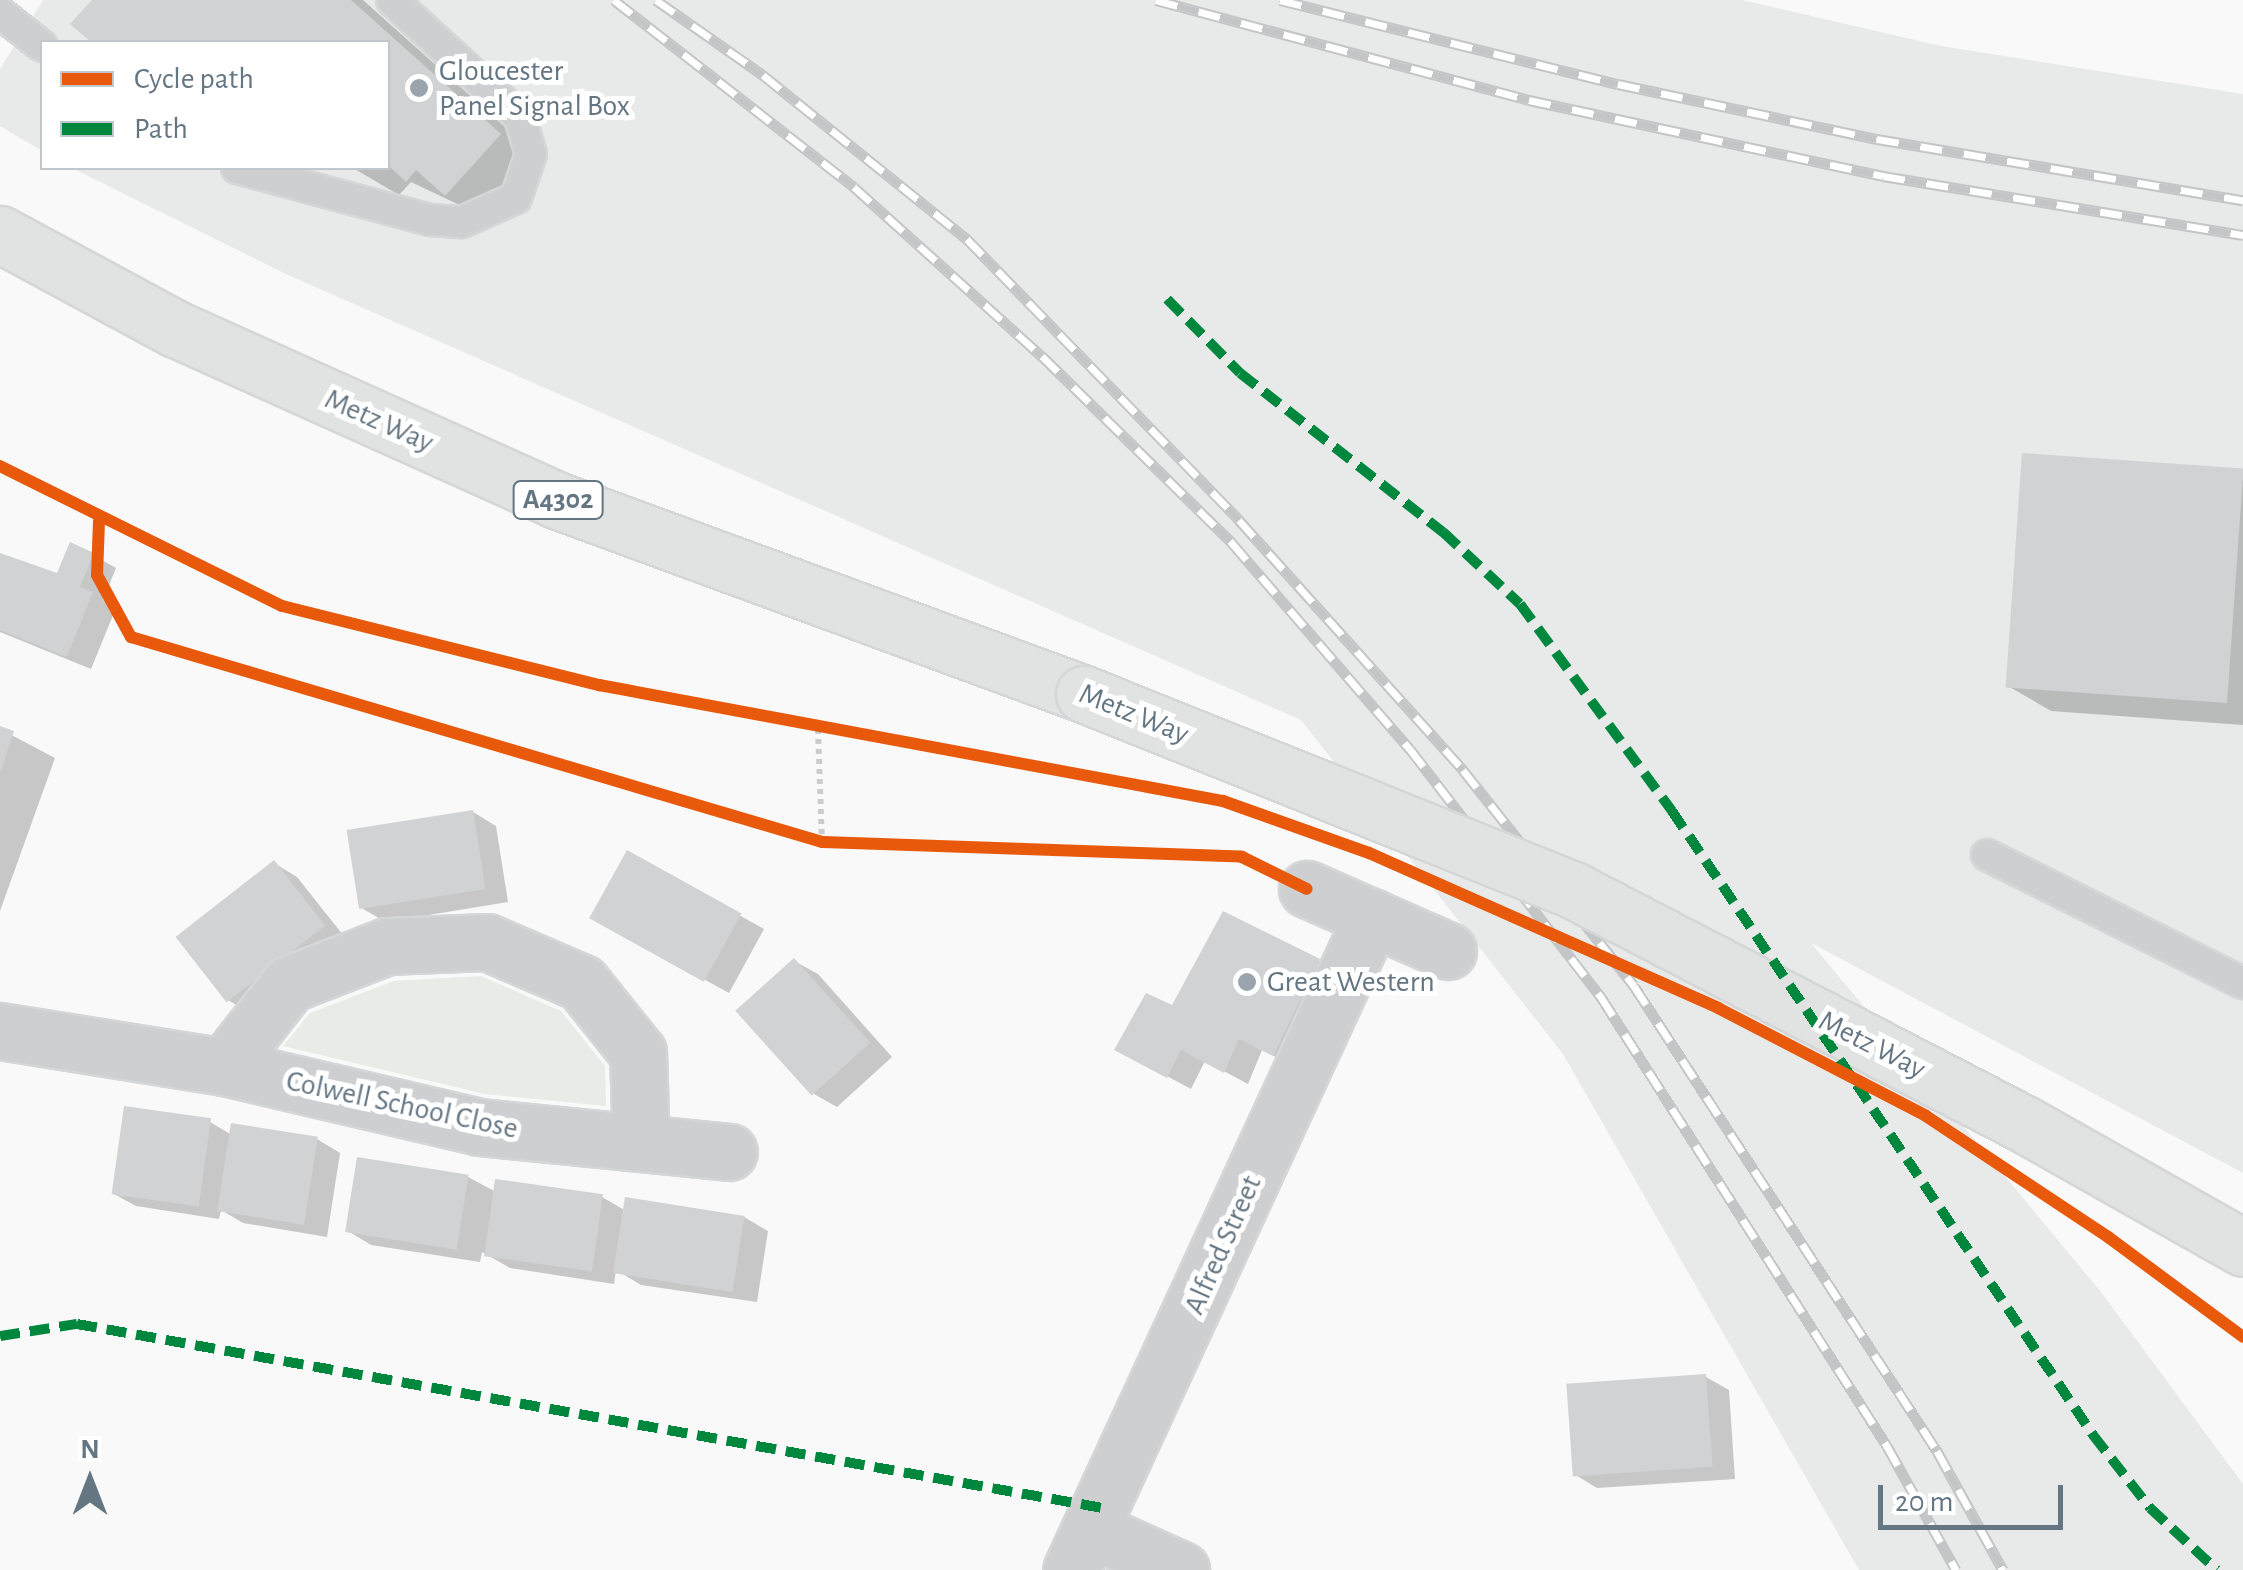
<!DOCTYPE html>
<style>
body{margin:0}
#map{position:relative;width:2243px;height:1570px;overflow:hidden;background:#f9f9f9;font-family:"Alegreya Sans",sans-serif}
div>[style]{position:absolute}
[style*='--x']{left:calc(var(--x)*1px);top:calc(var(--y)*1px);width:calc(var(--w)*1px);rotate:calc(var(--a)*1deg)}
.built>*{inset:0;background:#e8e9e9}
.green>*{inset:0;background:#e8ebe6}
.shadow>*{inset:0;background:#0003}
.building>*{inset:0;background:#d0d2d3;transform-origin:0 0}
.path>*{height:6px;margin-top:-3px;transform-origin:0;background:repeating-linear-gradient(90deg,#cbcccd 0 5px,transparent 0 10px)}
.roads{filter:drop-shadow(2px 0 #d5d6d7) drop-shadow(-2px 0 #d5d6d7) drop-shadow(0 2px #d5d6d7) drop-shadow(0 -2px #d5d6d7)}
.service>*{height:30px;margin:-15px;padding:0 15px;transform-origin:15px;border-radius:15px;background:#cecfd0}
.minor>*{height:55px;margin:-27.5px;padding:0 27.5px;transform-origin:27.5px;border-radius:27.5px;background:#cecfd0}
.primary>*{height:55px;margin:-27.5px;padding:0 27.5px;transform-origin:27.5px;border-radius:27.5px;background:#e1e2e2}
.rail>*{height:11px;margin-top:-5.5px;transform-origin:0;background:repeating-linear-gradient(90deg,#fff 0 22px,#c3c5c6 0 44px);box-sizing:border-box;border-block:2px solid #c3c5c6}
.bridges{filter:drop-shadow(2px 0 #d5d6d7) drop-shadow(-2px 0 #d5d6d7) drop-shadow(0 2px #d5d6d7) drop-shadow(0 -2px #d5d6d7)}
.primary-bridge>*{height:55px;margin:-27.5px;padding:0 27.5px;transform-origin:27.5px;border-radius:27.5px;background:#e1e2e2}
.quiet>*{height:10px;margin-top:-5px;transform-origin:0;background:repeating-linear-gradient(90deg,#00873e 0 20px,transparent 0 30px)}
.cycleway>*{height:12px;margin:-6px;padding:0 6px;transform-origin:6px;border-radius:6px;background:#e8590c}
.dots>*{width:28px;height:28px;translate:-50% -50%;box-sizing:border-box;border:5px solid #fff;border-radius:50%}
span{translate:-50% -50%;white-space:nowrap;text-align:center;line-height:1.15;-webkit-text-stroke:10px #fff;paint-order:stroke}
.shield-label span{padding:2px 8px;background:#fff;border:2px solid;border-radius:8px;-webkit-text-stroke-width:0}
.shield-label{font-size:28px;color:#657683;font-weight:700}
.poi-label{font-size:30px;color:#657683}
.left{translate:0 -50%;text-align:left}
.street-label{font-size:30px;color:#657683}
.legend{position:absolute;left:40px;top:40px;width:350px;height:130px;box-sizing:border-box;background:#fff;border:2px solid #c1c8cd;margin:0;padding:12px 18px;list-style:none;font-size:30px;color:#657683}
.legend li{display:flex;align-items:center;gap:20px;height:50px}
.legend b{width:50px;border:2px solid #c1c8cd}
.north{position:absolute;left:40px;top:1430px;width:100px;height:100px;-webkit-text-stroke:8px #fff;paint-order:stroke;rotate:0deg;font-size:28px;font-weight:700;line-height:40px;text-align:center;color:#657683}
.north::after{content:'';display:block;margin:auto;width:35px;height:45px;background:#657683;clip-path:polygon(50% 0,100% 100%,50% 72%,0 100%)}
.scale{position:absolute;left:1878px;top:1485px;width:185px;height:45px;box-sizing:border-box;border:5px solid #657683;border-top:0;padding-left:12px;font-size:30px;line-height:35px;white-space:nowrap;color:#657683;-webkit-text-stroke:8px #fff;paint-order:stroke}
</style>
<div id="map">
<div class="built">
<i style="clip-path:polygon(43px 0,1742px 0,1941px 46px,2243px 94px,2243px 1173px,1811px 943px,2101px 1292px,2243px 1484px,2243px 1570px,1859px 1570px,1563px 1054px,1301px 720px,288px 275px,72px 168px,388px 168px,388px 42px,42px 42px,42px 151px,0 126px,0 69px)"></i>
</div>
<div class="green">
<i style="clip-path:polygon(481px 976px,561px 1011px,605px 1066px,606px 1106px,485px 1094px,283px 1046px,310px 1013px,394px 981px)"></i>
</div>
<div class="shadow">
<i style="clip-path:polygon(95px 0,363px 0,542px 160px,489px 219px,411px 182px,399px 195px,353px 168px,388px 168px,388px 42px,95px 42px,74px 24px)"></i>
<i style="clip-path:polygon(2243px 472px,2243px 725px,2051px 711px,2008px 686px)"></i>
<i style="clip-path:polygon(93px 555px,116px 568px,103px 600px,116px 608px,91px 669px,0 632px,0 560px,58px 577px)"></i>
<i style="clip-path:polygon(0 729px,55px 758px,0 911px)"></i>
<i style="clip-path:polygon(473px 812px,496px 826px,508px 902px,386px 922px,363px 909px)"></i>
<i style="clip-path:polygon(628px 853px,764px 929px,729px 993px,616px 931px)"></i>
<i style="clip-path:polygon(274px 863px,297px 877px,347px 940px,251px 1014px,228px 1000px)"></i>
<i style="clip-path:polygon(794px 961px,818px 974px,892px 1057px,837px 1107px,814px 1094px)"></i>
<i style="clip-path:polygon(1319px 961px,1342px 974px,1297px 1067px,1262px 1050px,1248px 1084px,1205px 1061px,1191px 1089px,1141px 1062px,1174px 1009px)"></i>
<i style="clip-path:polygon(210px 1122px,232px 1135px,317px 1139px,340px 1153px,327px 1237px,243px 1223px,221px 1210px,219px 1219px,136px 1206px,112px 1193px)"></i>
<i style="clip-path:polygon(468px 1177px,496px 1192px,602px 1197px,626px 1211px,744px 1217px,768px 1231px,757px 1302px,641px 1285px,616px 1270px,614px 1284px,510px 1268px,482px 1252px,480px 1262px,371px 1245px,348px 1231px)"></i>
<i style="clip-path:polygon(1706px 1377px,1729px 1390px,1735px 1479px,1597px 1488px,1574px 1474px)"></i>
</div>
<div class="building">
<i style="clip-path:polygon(92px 0,351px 0,501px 134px,445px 196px,416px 170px,406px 182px,388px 165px,388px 42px,91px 42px,70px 24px)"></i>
<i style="left:2022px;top:453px;width:222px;height:235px;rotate:4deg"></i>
<i style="clip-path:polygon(70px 542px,94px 553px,80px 587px,93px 592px,67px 657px,0 630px,0 553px,57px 573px)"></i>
<i style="clip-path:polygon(0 726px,14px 731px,1px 771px,0 771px)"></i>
<i style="left:473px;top:810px;width:80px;height:128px;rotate:81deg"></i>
<i style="left:627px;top:850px;width:131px;height:78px;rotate:29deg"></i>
<i style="left:274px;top:860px;width:83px;height:125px;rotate:52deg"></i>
<i style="clip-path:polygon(1223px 911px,1320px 959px,1273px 1056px,1239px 1039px,1224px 1073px,1181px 1050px,1167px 1078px,1114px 1050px,1146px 993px,1172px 1005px)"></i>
<i style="left:794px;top:958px;width:114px;height:79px;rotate:48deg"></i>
<i style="left:124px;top:1106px;width:88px;height:89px;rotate:8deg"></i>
<i style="left:231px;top:1123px;width:88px;height:89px;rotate:9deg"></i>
<i style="left:357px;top:1157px;width:113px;height:76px;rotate:9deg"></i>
<i style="left:495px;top:1179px;width:109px;height:78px;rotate:8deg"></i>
<i style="left:625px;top:1197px;width:121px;height:77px;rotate:9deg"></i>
<i style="left:1706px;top:1374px;width:93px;height:140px;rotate:86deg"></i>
</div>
<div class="path">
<i style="--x:818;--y:729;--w:113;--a:88"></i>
</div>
<div class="roads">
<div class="service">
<i style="--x:0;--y:13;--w:53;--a:38.2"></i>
<i style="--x:237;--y:168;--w:200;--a:15.1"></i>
<i style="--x:430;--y:220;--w:32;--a:4"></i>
<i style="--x:462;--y:222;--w:59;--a:-24"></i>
<i style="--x:516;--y:198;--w:46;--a:-71.2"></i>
<i style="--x:531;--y:154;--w:39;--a:-107"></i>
<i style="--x:520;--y:117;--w:173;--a:-137.6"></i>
<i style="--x:1987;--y:855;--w:286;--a:26.6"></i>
</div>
<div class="minor">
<i style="--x:1307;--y:889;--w:154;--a:23.7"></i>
<i style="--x:0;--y:1031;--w:227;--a:9.1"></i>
<i style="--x:224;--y:1067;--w:263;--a:13.2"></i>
<i style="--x:480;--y:1127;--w:250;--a:5.7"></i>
<i style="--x:224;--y:1067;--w:105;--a:-51.9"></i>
<i style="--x:289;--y:984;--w:105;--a:-21.2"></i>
<i style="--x:387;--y:946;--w:100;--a:-2.3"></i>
<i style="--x:487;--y:942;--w:103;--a:23.3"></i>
<i style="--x:582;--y:983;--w:90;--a:51.3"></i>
<i style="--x:638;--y:1053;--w:90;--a:88.1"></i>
<i style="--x:1092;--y:1530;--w:98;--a:24.2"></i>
<i style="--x:1071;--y:1570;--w:719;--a:-65.25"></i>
</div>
<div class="primary">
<i style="--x:0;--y:234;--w:200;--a:28.4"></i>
<i style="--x:176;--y:329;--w:417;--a:24.2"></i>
<i style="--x:556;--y:500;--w:563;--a:20.17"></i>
</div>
</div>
<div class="rail">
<i style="--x:614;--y:0;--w:304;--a:37.9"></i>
<i style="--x:854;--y:187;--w:253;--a:42"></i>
<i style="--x:1042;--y:356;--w:267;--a:44.5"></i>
<i style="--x:1232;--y:543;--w:272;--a:49.2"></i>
<i style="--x:1410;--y:749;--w:313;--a:52.4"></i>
<i style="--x:1601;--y:997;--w:532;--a:57.5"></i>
<i style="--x:1887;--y:1446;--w:142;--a:60.9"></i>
<i style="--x:656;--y:0;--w:131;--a:35"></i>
<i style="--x:763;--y:75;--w:262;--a:38.8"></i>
<i style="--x:967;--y:239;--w:391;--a:45.9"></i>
<i style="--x:1239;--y:520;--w:336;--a:48.1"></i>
<i style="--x:1463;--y:770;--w:275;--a:51.6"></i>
<i style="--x:1634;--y:986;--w:555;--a:56.91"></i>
<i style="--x:1937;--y:1451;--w:136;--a:61"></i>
<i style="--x:1156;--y:0;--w:386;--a:15"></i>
<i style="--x:1529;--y:100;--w:362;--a:12.1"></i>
<i style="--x:1883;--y:176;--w:365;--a:9.3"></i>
<i style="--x:1280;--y:0;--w:348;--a:14"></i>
<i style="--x:1618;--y:84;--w:265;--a:12"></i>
<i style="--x:1877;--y:139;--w:371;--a:9.5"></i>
</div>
<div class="bridges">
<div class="primary-bridge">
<i style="--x:1084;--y:694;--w:527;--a:21.84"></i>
<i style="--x:1573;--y:890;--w:510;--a:27.42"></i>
<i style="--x:2026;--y:1125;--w:249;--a:29.5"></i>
</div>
</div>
<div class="quiet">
<i style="--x:1167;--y:299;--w:104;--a:45.4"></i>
<i style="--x:1240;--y:373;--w:258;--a:38.1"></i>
<i style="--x:1443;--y:532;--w:105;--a:43.1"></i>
<i style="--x:1520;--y:604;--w:257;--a:53.7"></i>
<i style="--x:1672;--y:811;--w:753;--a:55.99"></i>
<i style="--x:2093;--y:1435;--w:93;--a:52"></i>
<i style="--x:2150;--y:1508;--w:91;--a:42.8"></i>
<i style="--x:0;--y:1336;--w:78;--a:-8.9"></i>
<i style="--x:77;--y:1324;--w:1042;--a:10.17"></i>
</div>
<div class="cycleway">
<i style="--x:0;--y:466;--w:315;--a:26.4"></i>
<i style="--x:282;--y:606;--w:327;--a:14"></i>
<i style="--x:599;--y:685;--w:635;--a:10.53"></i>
<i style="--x:1223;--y:801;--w:155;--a:19.6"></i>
<i style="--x:1369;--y:853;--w:382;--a:23.9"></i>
<i style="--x:1718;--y:1008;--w:234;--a:27.4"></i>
<i style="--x:1926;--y:1116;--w:219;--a:33.6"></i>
<i style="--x:2108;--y:1237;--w:168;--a:36.5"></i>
<i style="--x:99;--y:521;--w:54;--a:92.1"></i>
<i style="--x:97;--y:575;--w:71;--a:61.3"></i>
<i style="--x:131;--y:637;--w:721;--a:16.52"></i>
<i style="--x:822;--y:842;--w:420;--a:2"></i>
<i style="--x:1242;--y:857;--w:72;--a:26.2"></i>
</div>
<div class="dots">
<i style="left:419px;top:88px;background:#99a4ac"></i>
<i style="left:1247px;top:982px;background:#99a4ac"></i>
</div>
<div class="shield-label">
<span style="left:558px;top:500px">A4302</span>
</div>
<div class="poi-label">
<span class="left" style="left:439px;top:88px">Gloucester<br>Panel Signal Box</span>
<span class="left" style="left:1267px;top:982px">Great Western</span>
</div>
<div class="street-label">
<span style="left:379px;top:421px;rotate:24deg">Metz Way</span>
<span style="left:1134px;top:714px;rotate:22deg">Metz Way</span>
<span style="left:1872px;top:1045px;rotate:27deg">Metz Way</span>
<span style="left:402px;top:1105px;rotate:12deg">Colwell School Close</span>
<span style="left:1223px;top:1245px;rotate:-66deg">Alfred Street</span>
</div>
<ul class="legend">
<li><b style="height:12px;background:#e8590c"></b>Cycle path</li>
<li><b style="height:12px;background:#00873e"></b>Path</li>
</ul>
<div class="north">N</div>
<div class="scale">20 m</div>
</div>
